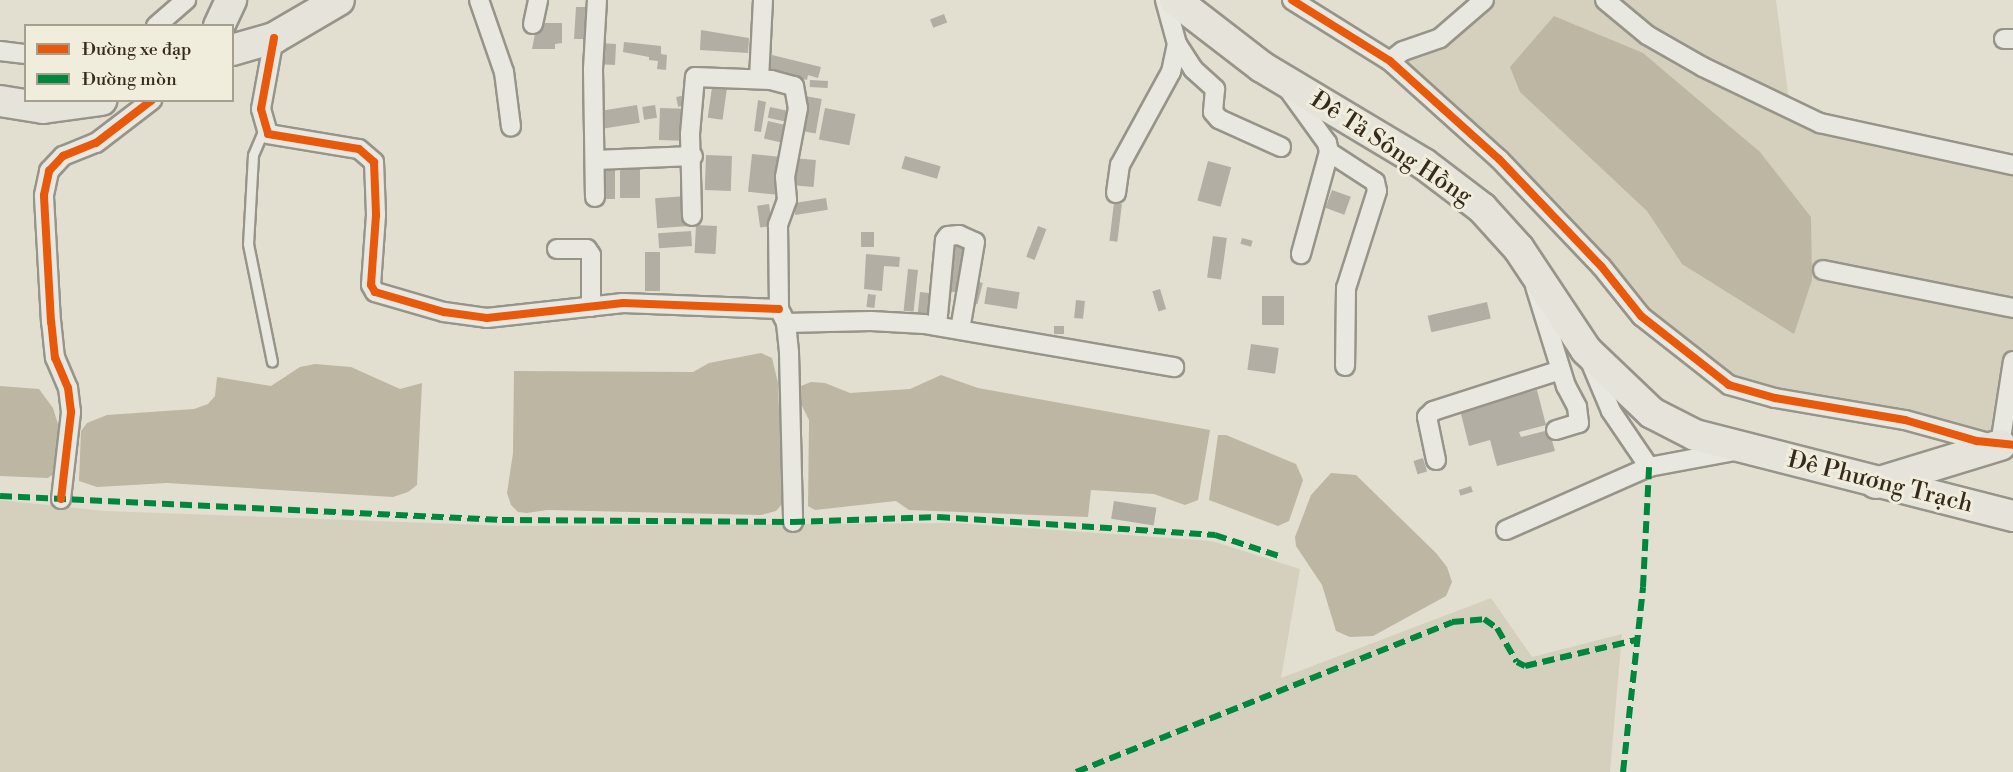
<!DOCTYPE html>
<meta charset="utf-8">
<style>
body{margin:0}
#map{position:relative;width:2013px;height:772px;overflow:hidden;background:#e2dfd1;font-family:"Libre Bodoni",serif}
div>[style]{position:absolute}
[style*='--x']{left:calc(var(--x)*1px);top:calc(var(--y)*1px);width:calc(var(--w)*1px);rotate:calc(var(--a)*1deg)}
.green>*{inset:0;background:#d5d0bd}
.water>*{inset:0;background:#bcb6a3}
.building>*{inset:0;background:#b2aea4;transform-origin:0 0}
.roads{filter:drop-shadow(2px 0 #97948a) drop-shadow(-2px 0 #97948a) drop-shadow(0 2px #97948a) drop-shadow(0 -2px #97948a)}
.lane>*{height:9px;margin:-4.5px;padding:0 4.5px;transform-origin:4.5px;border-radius:4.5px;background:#e9e8e0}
.street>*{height:18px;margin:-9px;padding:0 9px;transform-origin:9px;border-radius:9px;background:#e9e8e0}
.primary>*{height:30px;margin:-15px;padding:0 15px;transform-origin:15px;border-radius:15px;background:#e5e3da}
.quiet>*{height:6px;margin-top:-3px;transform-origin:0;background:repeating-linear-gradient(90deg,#00873e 0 12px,transparent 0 18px)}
.cycleway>*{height:8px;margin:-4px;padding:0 4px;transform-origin:4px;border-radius:4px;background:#e8590c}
span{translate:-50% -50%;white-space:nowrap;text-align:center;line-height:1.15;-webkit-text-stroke:6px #f1eddc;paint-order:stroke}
.street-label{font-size:24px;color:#352a1d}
.legend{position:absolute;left:24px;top:24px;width:210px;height:78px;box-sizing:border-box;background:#f1eddc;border:2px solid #a69f90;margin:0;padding:8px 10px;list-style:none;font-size:18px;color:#352a1d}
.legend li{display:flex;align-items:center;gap:12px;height:30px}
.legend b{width:30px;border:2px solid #a69f90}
</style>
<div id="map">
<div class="green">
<i style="clip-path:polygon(1482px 0,1776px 0,1790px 108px,2013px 165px,2013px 361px,2000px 445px,1729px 385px,1687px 356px,1390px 61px)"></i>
<i style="clip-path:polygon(0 500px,105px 511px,510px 526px,955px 523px,1212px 541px,1300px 569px,1281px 678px,1491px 598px,1532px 657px,1622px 634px,1610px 772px,0 772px)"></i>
</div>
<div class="water">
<i style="clip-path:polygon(1554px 16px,1643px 53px,1760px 152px,1811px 217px,1812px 280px,1794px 334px,1682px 264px,1647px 211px,1520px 92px,1510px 67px)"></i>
<i style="clip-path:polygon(761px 353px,772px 358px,778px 383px,783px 503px,776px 511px,761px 515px,547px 510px,527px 513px,518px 512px,511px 505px,507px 493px,513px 453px,514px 371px,693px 372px,709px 363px)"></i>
<i style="clip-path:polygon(315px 364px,351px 367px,400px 389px,422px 383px,417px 485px,408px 492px,393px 497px,167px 483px,97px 487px,79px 481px,81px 431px,87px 423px,107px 415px,194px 409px,208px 404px,215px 396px,217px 377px,271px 386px,300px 367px)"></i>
<i style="clip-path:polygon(941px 375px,978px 388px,1210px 430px,1198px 500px,1185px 505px,1154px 494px,1091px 490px,1088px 517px,909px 510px,896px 501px,815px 510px,808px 506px,809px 420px,799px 400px,801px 386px,811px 382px,825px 383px,850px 393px,910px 389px)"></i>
<i style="clip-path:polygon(0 386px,39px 389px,53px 408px,61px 434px,56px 472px,48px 478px,0 476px)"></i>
<i style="clip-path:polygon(1218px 435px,1226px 435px,1296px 464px,1303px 480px,1289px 521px,1278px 526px,1209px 500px)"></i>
<i style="clip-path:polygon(1331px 473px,1356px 475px,1436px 553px,1447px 567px,1452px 582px,1446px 596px,1373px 636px,1350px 637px,1336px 631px,1322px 585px,1296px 546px,1295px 537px,1311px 495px)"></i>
</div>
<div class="building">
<i style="clip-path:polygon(576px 7px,592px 7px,592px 35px,586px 35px,586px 39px,574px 39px)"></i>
<i style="left:944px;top:14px;width:9px;height:15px;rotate:69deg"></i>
<i style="clip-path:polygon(537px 23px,562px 23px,562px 43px,555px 44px,555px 49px,532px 49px)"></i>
<i style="clip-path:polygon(701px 30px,749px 38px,748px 53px,700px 50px)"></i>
<i style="clip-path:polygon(624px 42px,661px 46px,661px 54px,667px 55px,666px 70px,657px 69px,658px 61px,649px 60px,649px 57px,623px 52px)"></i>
<i style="clip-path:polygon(600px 43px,616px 44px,615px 65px,596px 64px)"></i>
<i style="clip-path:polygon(772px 55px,821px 67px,818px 78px,808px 75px,807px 80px,768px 70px)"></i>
<i style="left:810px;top:80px;width:18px;height:7px;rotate:3deg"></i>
<i style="left:712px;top:87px;width:15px;height:31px;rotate:8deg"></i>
<i style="left:686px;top:95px;width:10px;height:10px;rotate:79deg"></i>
<i style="left:805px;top:96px;width:17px;height:35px;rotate:10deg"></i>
<i style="clip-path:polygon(758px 100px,766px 102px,761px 132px,754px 131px)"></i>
<i style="left:637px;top:105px;width:18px;height:36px;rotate:81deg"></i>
<i style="left:655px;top:105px;width:13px;height:13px;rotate:81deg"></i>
<i style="left:770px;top:107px;width:19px;height:11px;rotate:12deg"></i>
<i style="left:660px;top:108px;width:24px;height:32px;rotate:2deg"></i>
<i style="left:825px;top:108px;width:31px;height:32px;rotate:11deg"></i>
<i style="left:768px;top:121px;width:22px;height:18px;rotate:13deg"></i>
<i style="left:752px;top:154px;width:27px;height:38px;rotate:6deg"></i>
<i style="left:706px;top:155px;width:26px;height:35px;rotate:2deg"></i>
<i style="left:905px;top:156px;width:37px;height:13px;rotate:16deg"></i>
<i style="left:792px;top:158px;width:24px;height:27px;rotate:5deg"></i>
<i style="left:1208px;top:161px;width:24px;height:41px;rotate:15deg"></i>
<i style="left:640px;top:164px;width:34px;height:20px;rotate:90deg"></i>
<i style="left:603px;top:166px;width:12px;height:33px"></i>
<i style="left:1332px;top:190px;width:20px;height:19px;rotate:20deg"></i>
<i style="left:687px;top:196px;width:30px;height:32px;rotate:86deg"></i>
<i style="left:826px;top:198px;width:12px;height:33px;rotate:81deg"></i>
<i style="left:1114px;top:203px;width:8px;height:38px;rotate:7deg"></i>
<i style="left:769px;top:204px;width:22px;height:12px;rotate:82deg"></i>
<i style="left:696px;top:225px;width:21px;height:28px;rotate:3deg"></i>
<i style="left:1038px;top:226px;width:9px;height:33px;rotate:21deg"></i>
<i style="left:691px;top:231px;width:15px;height:33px;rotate:86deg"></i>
<i style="left:861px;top:232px;width:13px;height:15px"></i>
<i style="left:1213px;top:236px;width:14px;height:42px;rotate:8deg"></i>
<i style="left:1242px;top:238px;width:11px;height:6px;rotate:15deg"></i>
<i style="left:951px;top:242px;width:20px;height:49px;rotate:9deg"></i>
<i style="left:645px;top:252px;width:15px;height:39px"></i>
<i style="clip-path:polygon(866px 254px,900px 257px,899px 267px,884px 266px,882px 291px,864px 289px)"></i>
<i style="left:908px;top:269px;width:10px;height:42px;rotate:6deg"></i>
<i style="left:975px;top:281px;width:8px;height:22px;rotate:14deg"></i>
<i style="left:987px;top:287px;width:33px;height:17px;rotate:9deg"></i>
<i style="left:1160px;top:289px;width:21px;height:8px;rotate:73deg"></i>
<i style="left:920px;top:292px;width:19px;height:26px;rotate:6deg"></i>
<i style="left:868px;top:294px;width:8px;height:13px;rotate:7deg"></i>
<i style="left:1262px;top:296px;width:22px;height:29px"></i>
<i style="left:1076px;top:300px;width:9px;height:18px;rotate:6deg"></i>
<i style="left:1487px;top:302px;width:17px;height:61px;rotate:77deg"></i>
<i style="left:1054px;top:326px;width:10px;height:8px"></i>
<i style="left:1251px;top:344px;width:28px;height:26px;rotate:8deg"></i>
<i style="clip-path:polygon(1537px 390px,1546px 425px,1519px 432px,1521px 437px,1549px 430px,1555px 451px,1497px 466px,1490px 440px,1469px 446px,1460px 410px)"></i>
<i style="left:1423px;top:458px;width:14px;height:10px;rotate:73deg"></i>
<i style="left:1471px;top:486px;width:6px;height:13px;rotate:72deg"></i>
<i style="left:1114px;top:501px;width:43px;height:18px;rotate:9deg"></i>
</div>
<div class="roads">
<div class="lane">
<i style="--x:264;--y:129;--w:28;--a:113"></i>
<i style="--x:253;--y:155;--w:89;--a:93.2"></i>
<i style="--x:248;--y:244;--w:120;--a:78.5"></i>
</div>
<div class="street">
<i style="--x:479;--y:0;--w:76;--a:70.9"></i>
<i style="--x:504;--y:72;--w:55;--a:82.7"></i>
<i style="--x:1292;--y:0;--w:115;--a:31.9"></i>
<i style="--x:1390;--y:61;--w:147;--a:42"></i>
<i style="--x:1499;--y:159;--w:148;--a:46.4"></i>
<i style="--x:1601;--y:266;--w:64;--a:51.3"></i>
<i style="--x:1641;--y:316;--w:112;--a:38.1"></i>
<i style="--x:1729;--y:385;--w:48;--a:15.8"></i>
<i style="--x:1775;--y:398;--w:132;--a:9.6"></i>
<i style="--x:1905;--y:420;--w:90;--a:15.4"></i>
<i style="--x:1605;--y:0;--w:55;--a:39.8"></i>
<i style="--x:1647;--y:35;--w:64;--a:29.7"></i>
<i style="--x:1703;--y:67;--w:130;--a:25.6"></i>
<i style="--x:1820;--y:123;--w:198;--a:12.3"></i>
<i style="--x:533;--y:24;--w:25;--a:-78"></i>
<i style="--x:156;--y:26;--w:40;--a:-41"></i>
<i style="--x:274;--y:38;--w:72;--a:100.4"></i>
<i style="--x:261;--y:109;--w:26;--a:74"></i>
<i style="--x:268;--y:134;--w:92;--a:9.4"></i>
<i style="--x:359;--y:149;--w:20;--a:41"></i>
<i style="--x:374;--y:162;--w:53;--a:87.8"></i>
<i style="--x:376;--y:215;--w:70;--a:94.1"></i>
<i style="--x:371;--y:285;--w:8;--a:60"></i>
<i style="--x:375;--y:292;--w:72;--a:16.2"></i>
<i style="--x:444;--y:312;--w:43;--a:7.9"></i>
<i style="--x:487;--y:318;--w:137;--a:-6.3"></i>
<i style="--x:623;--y:303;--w:156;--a:2.2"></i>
<i style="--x:2004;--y:39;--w:9;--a:0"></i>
<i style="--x:1177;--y:44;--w:30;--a:57"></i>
<i style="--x:1193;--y:69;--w:30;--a:42"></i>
<i style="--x:1215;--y:89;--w:23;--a:95"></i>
<i style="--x:1213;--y:112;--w:9;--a:49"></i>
<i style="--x:1219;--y:119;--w:68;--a:24.3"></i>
<i style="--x:0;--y:51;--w:26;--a:7"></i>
<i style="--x:1390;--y:61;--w:16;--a:-38"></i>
<i style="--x:1403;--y:51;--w:39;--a:-19"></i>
<i style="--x:1440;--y:38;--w:58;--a:-40.8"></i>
<i style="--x:759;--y:79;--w:79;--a:-87.1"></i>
<i style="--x:1288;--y:89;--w:67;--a:54.2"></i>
<i style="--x:1327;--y:143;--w:9;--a:77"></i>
<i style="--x:1329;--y:152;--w:106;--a:105.4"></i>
<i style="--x:1329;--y:152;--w:55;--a:33.1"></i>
<i style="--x:1375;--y:182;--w:9;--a:77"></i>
<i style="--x:1377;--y:191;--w:102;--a:107.7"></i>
<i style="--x:1346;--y:288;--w:78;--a:90.7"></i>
<i style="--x:595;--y:160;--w:98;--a:-2.3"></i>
<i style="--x:1116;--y:193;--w:28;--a:-82"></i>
<i style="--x:1120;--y:165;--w:106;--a:-61.3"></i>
<i style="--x:1171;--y:72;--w:29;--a:-78"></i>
<i style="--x:1177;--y:44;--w:46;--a:-105.3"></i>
<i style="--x:595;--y:197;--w:128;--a:-90.9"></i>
<i style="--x:593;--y:69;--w:69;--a:-86.7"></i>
<i style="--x:692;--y:216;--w:82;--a:-91.4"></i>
<i style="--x:690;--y:134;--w:57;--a:-85"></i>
<i style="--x:695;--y:77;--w:76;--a:2.3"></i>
<i style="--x:771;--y:80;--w:24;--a:15"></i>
<i style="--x:794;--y:86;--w:22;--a:80"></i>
<i style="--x:798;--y:108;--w:70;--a:100.7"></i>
<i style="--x:785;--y:177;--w:23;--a:85"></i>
<i style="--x:787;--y:200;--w:27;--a:110"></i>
<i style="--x:778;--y:225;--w:84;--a:89.3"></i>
<i style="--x:779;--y:309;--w:16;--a:63"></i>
<i style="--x:786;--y:323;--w:30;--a:84"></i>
<i style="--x:789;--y:353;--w:169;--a:88.6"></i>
<i style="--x:557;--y:249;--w:30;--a:0"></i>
<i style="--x:587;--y:249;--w:7;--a:56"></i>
<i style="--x:591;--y:255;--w:52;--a:90"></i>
<i style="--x:1823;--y:270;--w:194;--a:11.3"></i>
<i style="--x:1535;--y:286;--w:105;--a:72.8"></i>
<i style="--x:1566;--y:386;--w:24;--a:62"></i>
<i style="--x:1577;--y:407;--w:16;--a:83"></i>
<i style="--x:1579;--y:423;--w:24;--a:163"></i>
<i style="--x:786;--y:323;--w:85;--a:-1.3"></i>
<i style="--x:871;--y:321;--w:53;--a:3.2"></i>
<i style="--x:924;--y:324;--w:254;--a:9.8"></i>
<i style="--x:937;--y:326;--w:86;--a:-84.7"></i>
<i style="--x:945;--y:240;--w:5;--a:-53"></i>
<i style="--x:948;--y:236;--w:11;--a:-5"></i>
<i style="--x:959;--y:235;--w:17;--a:24"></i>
<i style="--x:975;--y:242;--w:89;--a:99.7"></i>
<i style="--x:1590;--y:361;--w:54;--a:67.2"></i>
<i style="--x:1611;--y:411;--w:68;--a:55.8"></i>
<i style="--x:2000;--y:445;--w:85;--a:-81.2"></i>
<i style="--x:1436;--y:460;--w:44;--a:-101.8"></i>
<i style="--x:1427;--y:417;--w:8;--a:-45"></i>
<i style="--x:1433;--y:411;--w:134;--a:-17.8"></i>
<i style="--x:61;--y:499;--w:88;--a:-83.4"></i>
<i style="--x:71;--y:412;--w:24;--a:-97"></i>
<i style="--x:68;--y:388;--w:33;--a:-113"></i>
<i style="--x:55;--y:358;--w:36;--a:-96"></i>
<i style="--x:51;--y:322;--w:127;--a:-93.2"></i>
<i style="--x:44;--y:195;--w:25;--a:-78"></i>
<i style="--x:49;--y:171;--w:21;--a:-47"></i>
<i style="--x:63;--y:156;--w:35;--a:-22"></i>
<i style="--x:96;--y:143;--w:71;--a:-37.5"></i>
<i style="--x:1506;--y:530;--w:156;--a:-23.8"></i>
<i style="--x:1649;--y:467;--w:86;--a:-10.7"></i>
</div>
<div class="primary">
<i style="--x:1175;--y:0;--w:110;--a:37.6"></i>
<i style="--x:1262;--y:67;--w:189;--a:30.9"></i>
<i style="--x:1424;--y:164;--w:73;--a:37.2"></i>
<i style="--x:1482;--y:208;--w:55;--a:47.9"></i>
<i style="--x:1519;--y:249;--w:121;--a:56.4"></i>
<i style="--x:1586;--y:350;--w:91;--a:43.7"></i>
<i style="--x:1652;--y:413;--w:48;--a:27.1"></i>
<i style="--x:1695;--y:435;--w:328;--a:14.3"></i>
<i style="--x:219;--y:26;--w:29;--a:-65"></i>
<i style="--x:232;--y:50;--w:44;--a:-15.9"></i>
<i style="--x:274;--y:38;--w:75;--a:-30.3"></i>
<i style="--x:0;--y:101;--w:44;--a:9.2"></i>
<i style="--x:43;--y:108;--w:59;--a:-7.9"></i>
<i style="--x:1876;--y:483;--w:130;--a:-17"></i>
</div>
</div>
<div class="quiet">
<i style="--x:0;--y:496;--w:503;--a:2.74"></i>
<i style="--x:502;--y:520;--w:291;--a:0.4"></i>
<i style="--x:793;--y:522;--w:145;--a:-2"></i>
<i style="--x:938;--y:517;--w:278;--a:3.7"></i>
<i style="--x:1215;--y:535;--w:67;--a:18.2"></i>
<i style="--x:1076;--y:772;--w:405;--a:-21.7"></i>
<i style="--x:1452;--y:622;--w:32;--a:-5"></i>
<i style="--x:1484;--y:619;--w:16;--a:35"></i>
<i style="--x:1497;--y:628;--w:39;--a:60"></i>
<i style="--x:1517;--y:662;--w:9;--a:27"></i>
<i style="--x:1525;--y:666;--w:114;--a:-13.2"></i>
<i style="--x:1623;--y:772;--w:186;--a:-83.8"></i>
<i style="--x:1643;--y:587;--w:120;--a:-87.1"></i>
</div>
<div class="cycleway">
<i style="--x:1292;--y:0;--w:115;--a:31.9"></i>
<i style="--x:1390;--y:61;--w:147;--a:42"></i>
<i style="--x:1499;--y:159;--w:148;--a:46.4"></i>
<i style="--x:1601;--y:266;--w:64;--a:51.3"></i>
<i style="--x:1641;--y:316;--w:112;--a:38.1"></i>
<i style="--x:1729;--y:385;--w:48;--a:15.8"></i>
<i style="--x:1775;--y:398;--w:132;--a:9.6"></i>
<i style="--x:1905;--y:420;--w:75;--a:16.3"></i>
<i style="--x:1977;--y:441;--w:36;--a:6"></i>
<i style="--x:274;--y:38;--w:72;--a:100.4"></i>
<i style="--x:261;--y:109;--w:26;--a:74"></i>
<i style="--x:268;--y:134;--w:92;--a:9.4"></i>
<i style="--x:359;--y:149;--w:20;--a:41"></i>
<i style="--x:374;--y:162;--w:53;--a:87.8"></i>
<i style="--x:376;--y:215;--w:70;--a:94.1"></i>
<i style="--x:371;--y:285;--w:8;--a:60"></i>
<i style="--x:375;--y:292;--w:72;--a:16.2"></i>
<i style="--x:444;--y:312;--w:43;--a:7.9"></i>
<i style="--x:487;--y:318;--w:137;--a:-6.3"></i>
<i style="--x:623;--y:303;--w:156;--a:2.2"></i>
<i style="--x:61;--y:499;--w:88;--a:-83.4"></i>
<i style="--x:71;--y:412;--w:24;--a:-97"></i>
<i style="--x:68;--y:388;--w:33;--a:-113"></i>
<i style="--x:55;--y:358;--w:36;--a:-96"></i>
<i style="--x:51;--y:322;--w:127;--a:-93.2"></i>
<i style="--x:44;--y:195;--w:25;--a:-78"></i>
<i style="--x:49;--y:171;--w:21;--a:-47"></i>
<i style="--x:63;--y:156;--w:35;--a:-22"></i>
<i style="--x:96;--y:143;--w:71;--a:-37.5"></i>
</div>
<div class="street-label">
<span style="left:1391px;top:149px;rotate:33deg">Đê Tả Sông Hồng</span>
<span style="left:1880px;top:483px;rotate:14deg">Đê Phương Trạch</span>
</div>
<ul class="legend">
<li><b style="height:8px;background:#e8590c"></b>Đường xe đạp</li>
<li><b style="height:8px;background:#00873e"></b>Đường mòn</li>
</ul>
</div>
